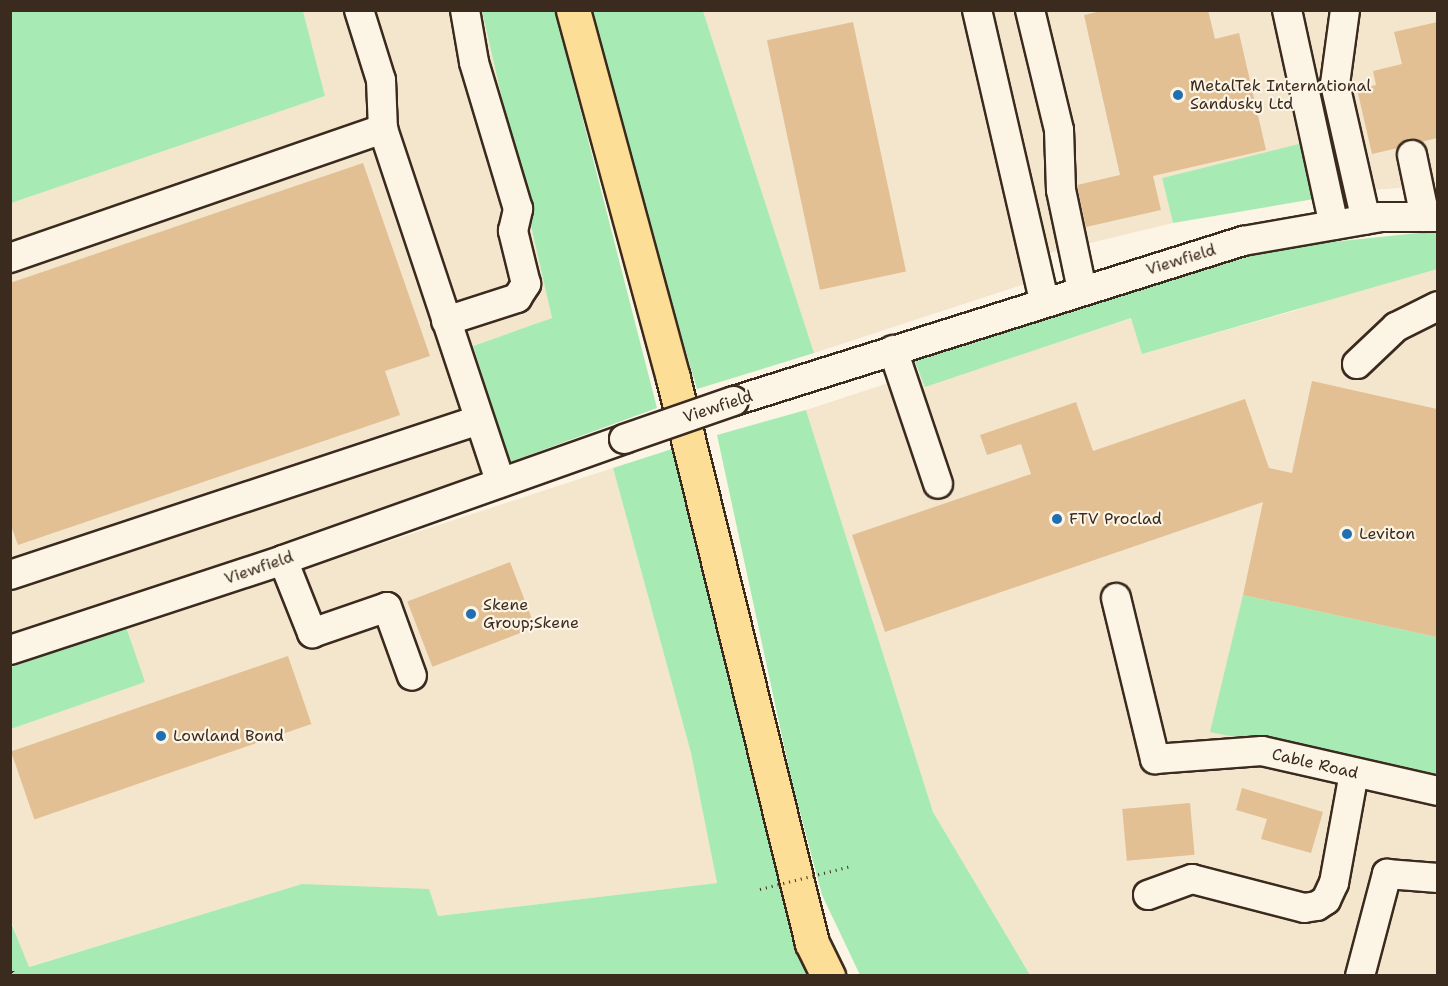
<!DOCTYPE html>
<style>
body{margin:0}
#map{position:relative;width:1448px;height:986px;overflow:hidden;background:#fcf5e5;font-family:"Shantell Sans",sans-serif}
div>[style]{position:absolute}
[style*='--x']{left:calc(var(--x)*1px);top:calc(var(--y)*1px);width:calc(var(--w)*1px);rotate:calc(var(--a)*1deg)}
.built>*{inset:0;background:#f4e5cd}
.green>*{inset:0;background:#a8eab4}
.building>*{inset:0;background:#e2c094;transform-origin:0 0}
.path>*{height:3px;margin-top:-1.5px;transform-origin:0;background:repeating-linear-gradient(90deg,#3b2a1e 0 1.5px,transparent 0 6px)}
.roads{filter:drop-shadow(2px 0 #3b2a1e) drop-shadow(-2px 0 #3b2a1e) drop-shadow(0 2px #3b2a1e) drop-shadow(0 -2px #3b2a1e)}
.minor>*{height:28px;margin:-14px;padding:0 14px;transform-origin:14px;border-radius:14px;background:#fcf5e5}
.major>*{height:33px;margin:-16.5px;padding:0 16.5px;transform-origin:16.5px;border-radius:16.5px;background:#fdde96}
.path-bridge>*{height:3px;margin-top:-1.5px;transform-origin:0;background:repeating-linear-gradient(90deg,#3b2a1e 0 1.5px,transparent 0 6px)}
.bridges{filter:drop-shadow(2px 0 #3b2a1e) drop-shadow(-2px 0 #3b2a1e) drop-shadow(0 2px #3b2a1e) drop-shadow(0 -2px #3b2a1e)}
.minor-bridge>*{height:28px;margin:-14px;padding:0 14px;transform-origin:14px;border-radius:14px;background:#fcf5e5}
.dots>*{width:16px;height:16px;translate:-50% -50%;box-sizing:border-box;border:3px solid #fcf5e5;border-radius:50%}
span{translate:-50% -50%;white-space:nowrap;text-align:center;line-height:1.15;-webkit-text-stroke:4.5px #fcf5e5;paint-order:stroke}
.poi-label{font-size:16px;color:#3b2a1e}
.left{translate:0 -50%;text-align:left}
.street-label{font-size:16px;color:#3b2a1e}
.frame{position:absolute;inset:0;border:12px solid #3b2a1e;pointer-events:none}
</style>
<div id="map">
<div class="built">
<i style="clip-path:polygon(303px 11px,482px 11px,552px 318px,473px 346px,510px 462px,11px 638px,10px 203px,325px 96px)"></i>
<i style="clip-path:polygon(703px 11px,1437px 11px,1437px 185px,1348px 192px,1335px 136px,1162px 178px,1173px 223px,1024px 259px,1028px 283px,814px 353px)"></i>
<i style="clip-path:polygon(1437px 263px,1437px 975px,1030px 975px,933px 812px,806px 410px,919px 373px,926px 386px,1132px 318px,1142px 354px,1294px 311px)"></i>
<i style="clip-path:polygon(613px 468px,691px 753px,717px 883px,438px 916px,302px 884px,28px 967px,11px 920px,11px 729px,144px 682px,126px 627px)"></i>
</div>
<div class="green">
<i style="clip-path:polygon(10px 11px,303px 11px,325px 96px,11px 203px)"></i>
<i style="clip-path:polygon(482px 11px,555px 11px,657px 408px,510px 462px,473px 346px,552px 318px)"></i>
<i style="clip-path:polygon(586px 11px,703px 11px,814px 353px,697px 389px)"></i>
<i style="clip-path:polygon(1303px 143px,1314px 199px,1173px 223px,1162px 178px)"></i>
<i style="clip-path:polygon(1437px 231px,1437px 269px,1142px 354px,1131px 318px,925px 387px,913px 357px,1119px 290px,1275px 248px)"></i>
<i style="clip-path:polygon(806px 410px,933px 812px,1030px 975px,860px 975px,822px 895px,791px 778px,717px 435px)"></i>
<i style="clip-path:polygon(672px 449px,698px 533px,810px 975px,11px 975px,10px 920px,29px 967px,302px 884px,429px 889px,438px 916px,717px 883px,691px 753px,613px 468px)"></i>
<i style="clip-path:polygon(1243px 595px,1437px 637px,1437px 778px,1210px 732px)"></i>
<i style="clip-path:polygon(126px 627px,145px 682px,11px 729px,11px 667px)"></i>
</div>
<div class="building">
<i style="clip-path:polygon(1106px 10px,1208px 10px,1215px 39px,1239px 33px,1266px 150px,1153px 176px,1161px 210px,1086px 227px,1077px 185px,1120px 175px,1084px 15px)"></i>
<i style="left:853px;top:22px;width:255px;height:88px;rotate:78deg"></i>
<i style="clip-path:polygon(1437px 22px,1437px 138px,1421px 142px,1408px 139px,1398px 148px,1372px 154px,1357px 89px,1376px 85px,1373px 71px,1402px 64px,1394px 32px)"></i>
<i style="clip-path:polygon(363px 163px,430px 356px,385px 371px,400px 415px,18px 545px,10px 523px,10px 283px)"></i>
<i style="clip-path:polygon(1312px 381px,1437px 409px,1437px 637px,1243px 595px,1263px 502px,885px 632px,852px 535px,1031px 474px,1021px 444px,987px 455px,980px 435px,1076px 402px,1093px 451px,1245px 399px,1269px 468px,1292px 473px)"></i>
<i style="left:510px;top:562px;width:70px;height:110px;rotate:69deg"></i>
<i style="left:288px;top:656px;width:72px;height:293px;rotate:71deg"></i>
<i style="clip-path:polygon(1242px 788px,1323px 812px,1311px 853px,1261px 839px,1267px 819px,1236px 810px)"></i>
<i style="left:1190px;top:803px;width:52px;height:68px;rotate:85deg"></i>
</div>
<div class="path">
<i style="--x:10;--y:965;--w:12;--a:66"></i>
</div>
<div class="roads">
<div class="minor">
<i style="--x:359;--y:10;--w:73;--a:72.6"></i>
<i style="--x:381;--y:80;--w:49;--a:87.7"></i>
<i style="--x:383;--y:129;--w:370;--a:71.6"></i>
<i style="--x:977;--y:10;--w:299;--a:77"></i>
<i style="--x:1030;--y:10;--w:123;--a:76.4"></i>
<i style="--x:1059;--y:130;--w:60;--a:88.1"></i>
<i style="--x:1061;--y:190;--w:102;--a:78.1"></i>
<i style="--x:1287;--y:10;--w:220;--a:77.7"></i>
<i style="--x:1345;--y:10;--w:75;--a:97.7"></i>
<i style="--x:1335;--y:84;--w:139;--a:77.2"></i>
<i style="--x:1412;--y:155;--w:63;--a:78.2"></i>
<i style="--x:10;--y:258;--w:395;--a:-19.1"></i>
<i style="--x:446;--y:321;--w:75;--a:-17.9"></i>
<i style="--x:517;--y:298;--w:17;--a:-57"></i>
<i style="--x:526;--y:284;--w:55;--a:-103.8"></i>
<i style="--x:513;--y:231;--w:23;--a:-77"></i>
<i style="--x:518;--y:209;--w:153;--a:-106.7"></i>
<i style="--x:474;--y:62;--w:53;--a:-99.8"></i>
<i style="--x:893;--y:350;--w:141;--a:71.4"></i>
<i style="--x:1357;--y:364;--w:54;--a:-43.5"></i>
<i style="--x:1396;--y:327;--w:47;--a:-26.6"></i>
<i style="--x:734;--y:401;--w:534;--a:-17.45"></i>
<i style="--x:1243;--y:241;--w:139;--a:-9.9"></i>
<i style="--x:1380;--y:217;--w:58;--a:0"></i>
<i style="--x:283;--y:560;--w:79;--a:68.3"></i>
<i style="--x:312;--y:633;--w:79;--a:-19.1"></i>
<i style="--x:387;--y:607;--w:73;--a:70.1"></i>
<i style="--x:10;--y:575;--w:494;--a:-18.3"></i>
<i style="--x:1116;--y:598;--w:166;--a:76.4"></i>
<i style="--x:1155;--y:759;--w:107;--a:-4.3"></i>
<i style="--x:1262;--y:751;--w:180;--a:12.8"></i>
<i style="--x:10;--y:650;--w:287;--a:-18.2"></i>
<i style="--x:283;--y:560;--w:362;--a:-19.5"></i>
<i style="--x:1148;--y:895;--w:47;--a:-20"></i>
<i style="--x:1192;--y:879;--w:116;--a:14.5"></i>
<i style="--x:1304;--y:908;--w:13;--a:-9"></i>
<i style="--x:1317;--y:906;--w:11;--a:-34"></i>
<i style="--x:1326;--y:900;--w:19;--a:-65"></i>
<i style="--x:1334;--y:883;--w:112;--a:-79.7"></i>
<i style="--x:1360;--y:976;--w:106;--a:-75.2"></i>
<i style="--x:1387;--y:874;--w:51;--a:4.5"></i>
</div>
<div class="major">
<i style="--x:573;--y:10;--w:381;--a:74.8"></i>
<i style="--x:673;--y:378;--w:582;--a:76.18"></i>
<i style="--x:812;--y:943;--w:37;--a:64"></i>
</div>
</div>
<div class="path-bridge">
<i style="--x:760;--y:889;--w:94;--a:-14.2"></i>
</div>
<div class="bridges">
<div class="minor-bridge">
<i style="--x:624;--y:439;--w:116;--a:-19.1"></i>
</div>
</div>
<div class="dots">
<i style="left:1178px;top:95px;background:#1f6fb2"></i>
<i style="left:1057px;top:519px;background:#1f6fb2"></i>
<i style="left:1347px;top:534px;background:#1f6fb2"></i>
<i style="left:471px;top:614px;background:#1f6fb2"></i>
<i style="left:161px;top:736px;background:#1f6fb2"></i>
</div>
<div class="poi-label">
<span class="left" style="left:1190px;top:95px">MetalTek International<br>Sandusky Ltd</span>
<span class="left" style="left:1069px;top:519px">FTV Proclad</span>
<span class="left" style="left:1359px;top:534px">Leviton</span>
<span class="left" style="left:483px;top:614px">Skene<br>Group;Skene</span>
<span class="left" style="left:173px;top:736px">Lowland Bond</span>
</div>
<div class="street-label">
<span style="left:1181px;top:260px;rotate:-17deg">Viewfield</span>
<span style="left:718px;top:407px;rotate:-18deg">Viewfield</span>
<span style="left:259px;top:568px;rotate:-19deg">Viewfield</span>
<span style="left:1315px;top:764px;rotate:13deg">Cable Road</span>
</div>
<div class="frame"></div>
</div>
